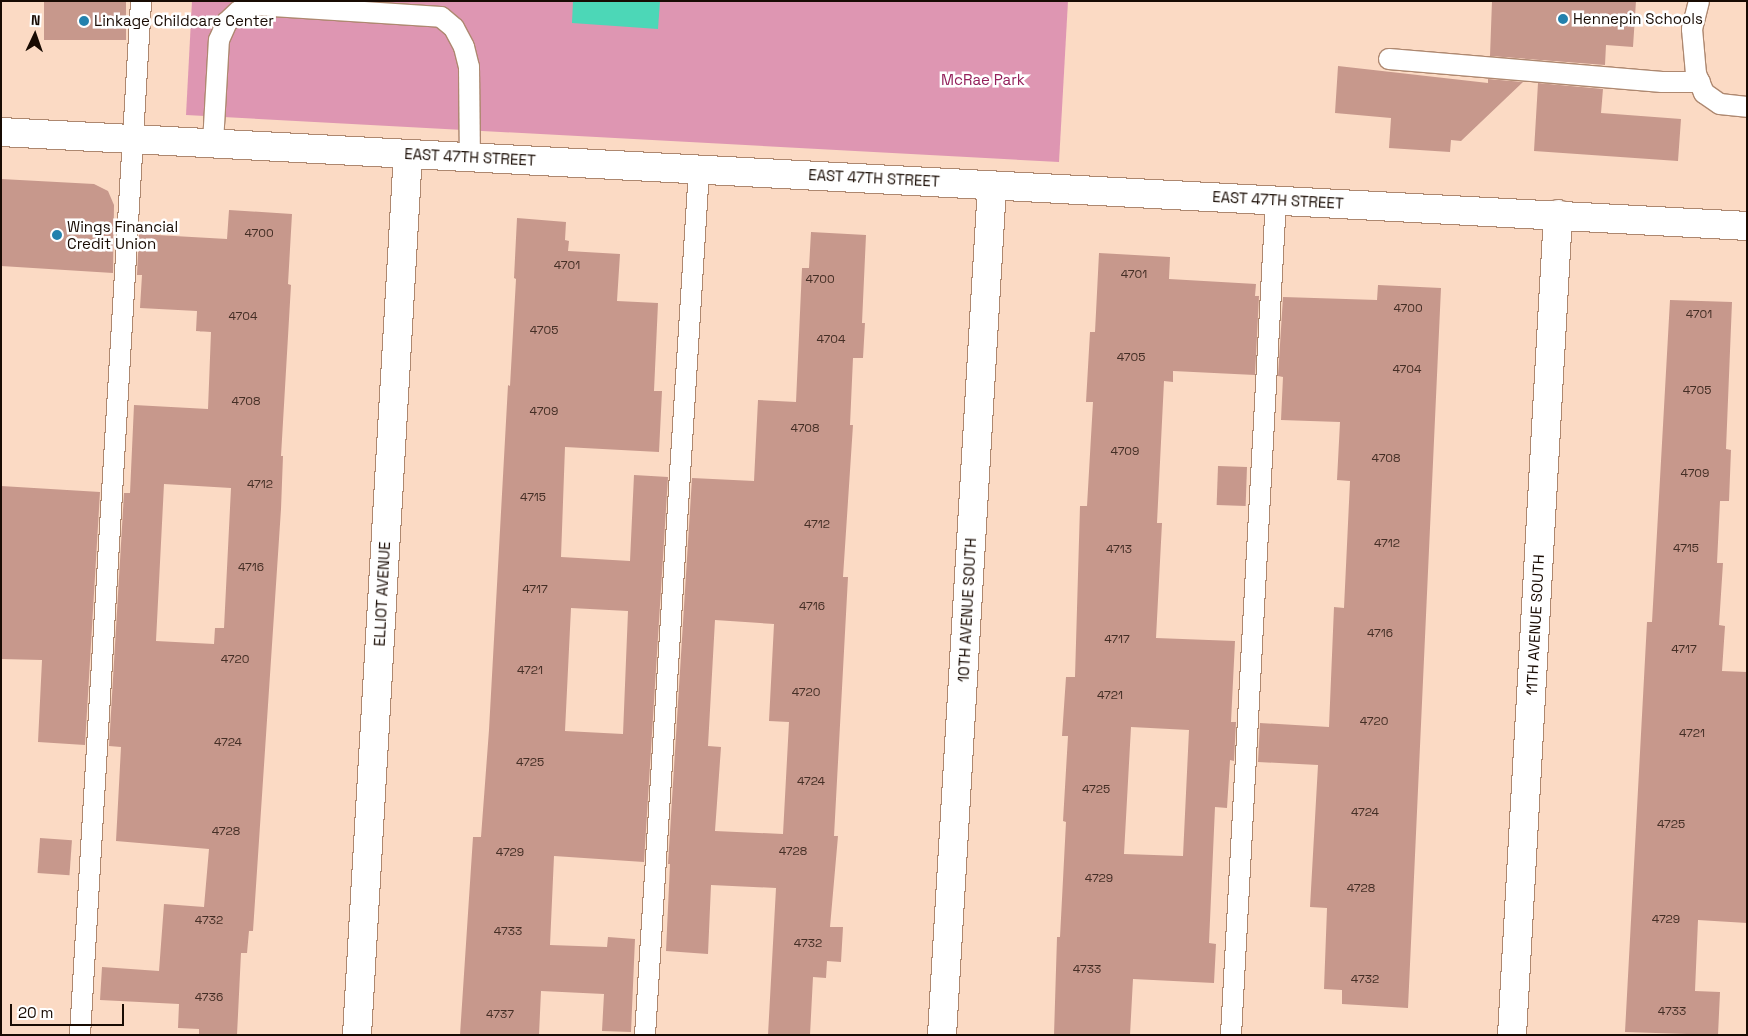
<!DOCTYPE html>
<style>
body{margin:0}
#map{position:relative;width:1748px;height:1036px;overflow:hidden;background:#fbdac4;font-family:"Space Grotesk",sans-serif}
div>[style]{position:absolute}
[style*='--x']{left:calc(var(--x)*1px);top:calc(var(--y)*1px);width:calc(var(--w)*1px);rotate:calc(var(--a)*1deg)}
.green>*{inset:0;background:#de96b2}
.water>*{inset:0;background:#4cd7b7}
.building>*{inset:0;background:#c7988c;transform-origin:0 0}
.roads{filter:drop-shadow(1px 0 #ae8870) drop-shadow(-1px 0 #ae8870) drop-shadow(0 1px #ae8870) drop-shadow(0 -1px #ae8870)}
.lane>*{height:20px;margin:-10px;padding:0 10px;transform-origin:10px;border-radius:10px;background:#fff}
.street>*{height:28px;margin:-14px;padding:0 14px;transform-origin:14px;border-radius:14px;background:#fff}
.dots>*{width:14px;height:14px;translate:-50% -50%;box-sizing:border-box;border:2px solid #fff;border-radius:50%}
span{translate:-50% -50%;white-space:nowrap;text-align:center;line-height:1.15;-webkit-text-stroke:5px #fff;paint-order:stroke}
.number-label{font-size:12px;color:#442e25}
.number-label span{-webkit-text-stroke-width:0}
.poi-label{font-size:15px;color:#180b03}
.left{translate:0 -50%;text-align:left}
.park-label{font-size:15px;color:#93205b}
.street-label{font-size:15px;color:#180b03}
.frame{position:absolute;inset:0;border:2px solid #180b03;pointer-events:none}
.north{position:absolute;left:10px;top:10px;width:50px;height:50px;-webkit-text-stroke:4px #fff;paint-order:stroke;rotate:3deg;font-size:14px;font-weight:700;line-height:20px;text-align:center;color:#180b03}
.north::after{content:'';display:block;margin:auto;width:18px;height:22px;background:#180b03;clip-path:polygon(50% 0,100% 100%,50% 72%,0 100%)}
.scale{position:absolute;left:10px;top:1004px;width:114px;height:22px;box-sizing:border-box;border:2px solid #180b03;border-top:0;padding-left:6px;font-size:15px;line-height:18px;white-space:nowrap;color:#180b03;-webkit-text-stroke:4px #fff;paint-order:stroke}
</style>
<div id="map">
<div class="green">
<i style="clip-path:polygon(192px 1px,1068px 1px,1059px 162px,186px 115px)"></i>
</div>
<div class="water">
<i style="clip-path:polygon(573px 1px,660px 1px,658px 29px,572px 23px)"></i>
</div>
<div class="building">
<i style="left:44px;top:1px;width:82px;height:39px"></i>
<i style="clip-path:polygon(1492px 1px,1636px 1px,1633px 47px,1606px 45px,1605px 65px,1490px 56px)"></i>
<i style="clip-path:polygon(1338px 66px,1488px 83px,1488px 79px,1523px 82px,1461px 141px,1451px 140px,1450px 152px,1389px 148px,1391px 118px,1335px 113px)"></i>
<i style="clip-path:polygon(1538px 83px,1603px 89px,1601px 113px,1681px 119px,1678px 161px,1534px 151px)"></i>
<i style="clip-path:polygon(1px 179px,94px 184px,108px 191px,114px 205px,113px 273px,1px 266px)"></i>
<i style="clip-path:polygon(evenodd,229px 210px,292px 214px,288px 284px,291px 285px,281px 456px,283px 456px,281px 509px,253px 931px,249px 931px,247px 953px,241px 953px,237px 1035px,199px 1035px,199px 1029px,178px 1028px,179px 1004px,100px 1000px,102px 967px,159px 971px,164px 904px,204px 907px,209px 849px,116px 841px,121px 747px,109px 746px,124px 493px,130px 493px,134px 405px,208px 409px,211px 332px,196px 331px,197px 311px,140px 308px,142px 275px,137px 275px,139px 234px,227px 239px,229px 210px,164px 484px,231px 488px,224px 628px,215px 628px,214px 644px,156px 641px,164px 484px)"></i>
<i style="clip-path:polygon(evenodd,517px 218px,566px 222px,565px 240px,569px 241px,568px 251px,620px 254px,617px 301px,658px 303px,654px 391px,662px 391px,659px 452px,565px 447px,561px 557px,630px 561px,634px 475px,668px 477px,644px 862px,554px 856px,550px 945px,607px 947px,608px 937px,635px 939px,631px 1032px,602px 1031px,604px 994px,541px 991px,539px 1035px,460px 1035px,473px 837px,481px 837px,489px 730px,508px 385px,510px 386px,516px 279px,514px 278px,517px 218px,571px 608px,628px 611px,623px 734px,565px 731px,571px 608px)"></i>
<i style="clip-path:polygon(evenodd,811px 232px,866px 235px,862px 323px,865px 323px,863px 358px,853px 358px,850px 425px,853px 425px,843px 577px,848px 577px,834px 836px,838px 836px,830px 927px,843px 927px,841px 962px,827px 961px,826px 978px,813px 977px,810px 1035px,768px 1035px,776px 888px,711px 885px,708px 954px,666px 951px,670px 864px,668px 864px,692px 478px,754px 481px,758px 400px,796px 402px,802px 268px,809px 268px,811px 232px,715px 620px,774px 624px,769px 721px,789px 722px,783px 834px,715px 831px,721px 747px,708px 746px,715px 620px)"></i>
<i style="clip-path:polygon(evenodd,1099px 253px,1170px 257px,1169px 279px,1256px 284px,1255px 296px,1259px 296px,1255px 375px,1173px 371px,1173px 382px,1164px 381px,1157px 523px,1162px 523px,1156px 638px,1235px 641px,1231px 722px,1236px 722px,1234px 761px,1230px 760px,1227px 808px,1215px 807px,1209px 943px,1216px 944px,1214px 983px,1133px 979px,1130px 1035px,1054px 1035px,1057px 937px,1060px 937px,1066px 822px,1063px 821px,1068px 736px,1062px 736px,1066px 677px,1075px 677px,1080px 506px,1087px 506px,1093px 402px,1086px 402px,1090px 332px,1095px 332px,1099px 253px,1131px 727px,1189px 730px,1183px 856px,1124px 854px,1131px 727px)"></i>
<i style="clip-path:polygon(1378px 285px,1441px 288px,1408px 1008px,1342px 1004px,1342px 990px,1324px 989px,1327px 908px,1310px 907px,1318px 765px,1258px 762px,1260px 723px,1329px 727px,1334px 607px,1344px 608px,1350px 481px,1337px 480px,1340px 422px,1281px 420px,1283px 377px,1278px 376px,1283px 297px,1377px 300px)"></i>
<i style="clip-path:polygon(1670px 300px,1732px 302px,1726px 449px,1731px 450px,1729px 501px,1720px 501px,1717px 563px,1723px 563px,1719px 625px,1725px 626px,1722px 671px,1747px 672px,1747px 923px,1698px 920px,1695px 991px,1720px 992px,1718px 1035px,1625px 1032px,1647px 622px,1652px 622px)"></i>
<i style="left:1218px;top:466px;width:29px;height:39px;rotate:2deg"></i>
<i style="clip-path:polygon(1px 486px,100px 492px,85px 745px,38px 742px,42px 660px,1px 659px)"></i>
<i style="left:40px;top:838px;width:32px;height:35px;rotate:4deg"></i>
</div>
<div class="roads">
<div class="lane">
<i style="--x:1699;--y:1;--w:29;--a:104"></i>
<i style="--x:1692;--y:29;--w:45;--a:84.9"></i>
<i style="--x:1696;--y:74;--w:21;--a:67"></i>
<i style="--x:1704;--y:93;--w:19;--a:35"></i>
<i style="--x:1720;--y:104;--w:27;--a:6"></i>
<i style="--x:1389;--y:59;--w:274;--a:4.8"></i>
<i style="--x:1662;--y:82;--w:38;--a:0"></i>
<i style="--x:213;--y:143;--w:103;--a:-86.7"></i>
<i style="--x:219;--y:40;--w:20;--a:-66"></i>
<i style="--x:227;--y:22;--w:16;--a:-43"></i>
<i style="--x:239;--y:11;--w:19;--a:-18"></i>
<i style="--x:257;--y:5;--w:184;--a:3.7"></i>
<i style="--x:441;--y:17;--w:17;--a:40"></i>
<i style="--x:454;--y:28;--w:21;--a:62"></i>
<i style="--x:464;--y:47;--w:21;--a:76"></i>
<i style="--x:469;--y:67;--w:90;--a:89.4"></i>
<i style="--x:80;--y:1035;--w:1036;--a:-86.62"></i>
<i style="--x:645;--y:1035;--w:868;--a:-86.43"></i>
<i style="--x:1231;--y:1035;--w:836;--a:-86.92"></i>
</div>
<div class="street">
<i style="--x:1;--y:132;--w:1749;--a:3.08"></i>
<i style="--x:357;--y:1035;--w:882;--a:-86.69"></i>
<i style="--x:942;--y:1035;--w:851;--a:-86.63"></i>
<i style="--x:1512;--y:1035;--w:822;--a:-86.79"></i>
</div>
</div>
<div class="dots">
<i style="left:1563px;top:19px;background:#2381ad"></i>
<i style="left:84px;top:21px;background:#2381ad"></i>
<i style="left:57px;top:235px;background:#2381ad"></i>
</div>
<div class="number-label">
<span style="left:259px;top:234px">4700</span>
<span style="left:567px;top:266px">4701</span>
<span style="left:1134px;top:275px">4701</span>
<span style="left:820px;top:280px">4700</span>
<span style="left:1408px;top:309px">4700</span>
<span style="left:1699px;top:315px">4701</span>
<span style="left:243px;top:317px">4704</span>
<span style="left:544px;top:331px">4705</span>
<span style="left:831px;top:340px">4704</span>
<span style="left:1131px;top:358px">4705</span>
<span style="left:1407px;top:370px">4704</span>
<span style="left:1697px;top:391px">4705</span>
<span style="left:246px;top:402px">4708</span>
<span style="left:544px;top:412px">4709</span>
<span style="left:805px;top:429px">4708</span>
<span style="left:1125px;top:452px">4709</span>
<span style="left:1386px;top:459px">4708</span>
<span style="left:1695px;top:474px">4709</span>
<span style="left:260px;top:485px">4712</span>
<span style="left:533px;top:498px">4715</span>
<span style="left:817px;top:525px">4712</span>
<span style="left:1387px;top:544px">4712</span>
<span style="left:1686px;top:549px">4715</span>
<span style="left:1119px;top:550px">4713</span>
<span style="left:251px;top:568px">4716</span>
<span style="left:535px;top:590px">4717</span>
<span style="left:812px;top:607px">4716</span>
<span style="left:1380px;top:634px">4716</span>
<span style="left:1117px;top:640px">4717</span>
<span style="left:1684px;top:650px">4717</span>
<span style="left:235px;top:660px">4720</span>
<span style="left:530px;top:671px">4721</span>
<span style="left:806px;top:693px">4720</span>
<span style="left:1110px;top:696px">4721</span>
<span style="left:1374px;top:722px">4720</span>
<span style="left:1692px;top:734px">4721</span>
<span style="left:228px;top:743px">4724</span>
<span style="left:530px;top:763px">4725</span>
<span style="left:811px;top:782px">4724</span>
<span style="left:1096px;top:790px">4725</span>
<span style="left:1365px;top:813px">4724</span>
<span style="left:1671px;top:825px">4725</span>
<span style="left:226px;top:832px">4728</span>
<span style="left:793px;top:852px">4728</span>
<span style="left:510px;top:853px">4729</span>
<span style="left:1099px;top:879px">4729</span>
<span style="left:1361px;top:889px">4728</span>
<span style="left:1666px;top:920px">4729</span>
<span style="left:209px;top:921px">4732</span>
<span style="left:508px;top:932px">4733</span>
<span style="left:808px;top:944px">4732</span>
<span style="left:1087px;top:970px">4733</span>
<span style="left:1365px;top:980px">4732</span>
<span style="left:209px;top:998px">4736</span>
<span style="left:1672px;top:1012px">4733</span>
<span style="left:500px;top:1015px">4737</span>
</div>
<div class="poi-label">
<span class="left" style="left:1573px;top:19px">Hennepin Schools</span>
<span class="left" style="left:94px;top:21px">Linkage Childcare Center</span>
<span class="left" style="left:67px;top:235px">Wings Financial<br>Credit Union</span>
</div>
<div class="park-label">
<span style="left:983px;top:80px">McRae Park</span>
</div>
<div class="street-label">
<span style="left:470px;top:157px;rotate:3deg">EAST 47TH STREET</span>
<span style="left:874px;top:178px;rotate:3deg">EAST 47TH STREET</span>
<span style="left:1278px;top:200px;rotate:3deg">EAST 47TH STREET</span>
<span style="left:382px;top:594px;rotate:-87deg">ELLIOT AVENUE</span>
<span style="left:967px;top:610px;rotate:-87deg">10TH AVENUE SOUTH</span>
<span style="left:1535px;top:625px;rotate:-87deg">11TH AVENUE SOUTH</span>
</div>
<div class="frame"></div>
<div class="north">N</div>
<div class="scale">20 m</div>
</div>
